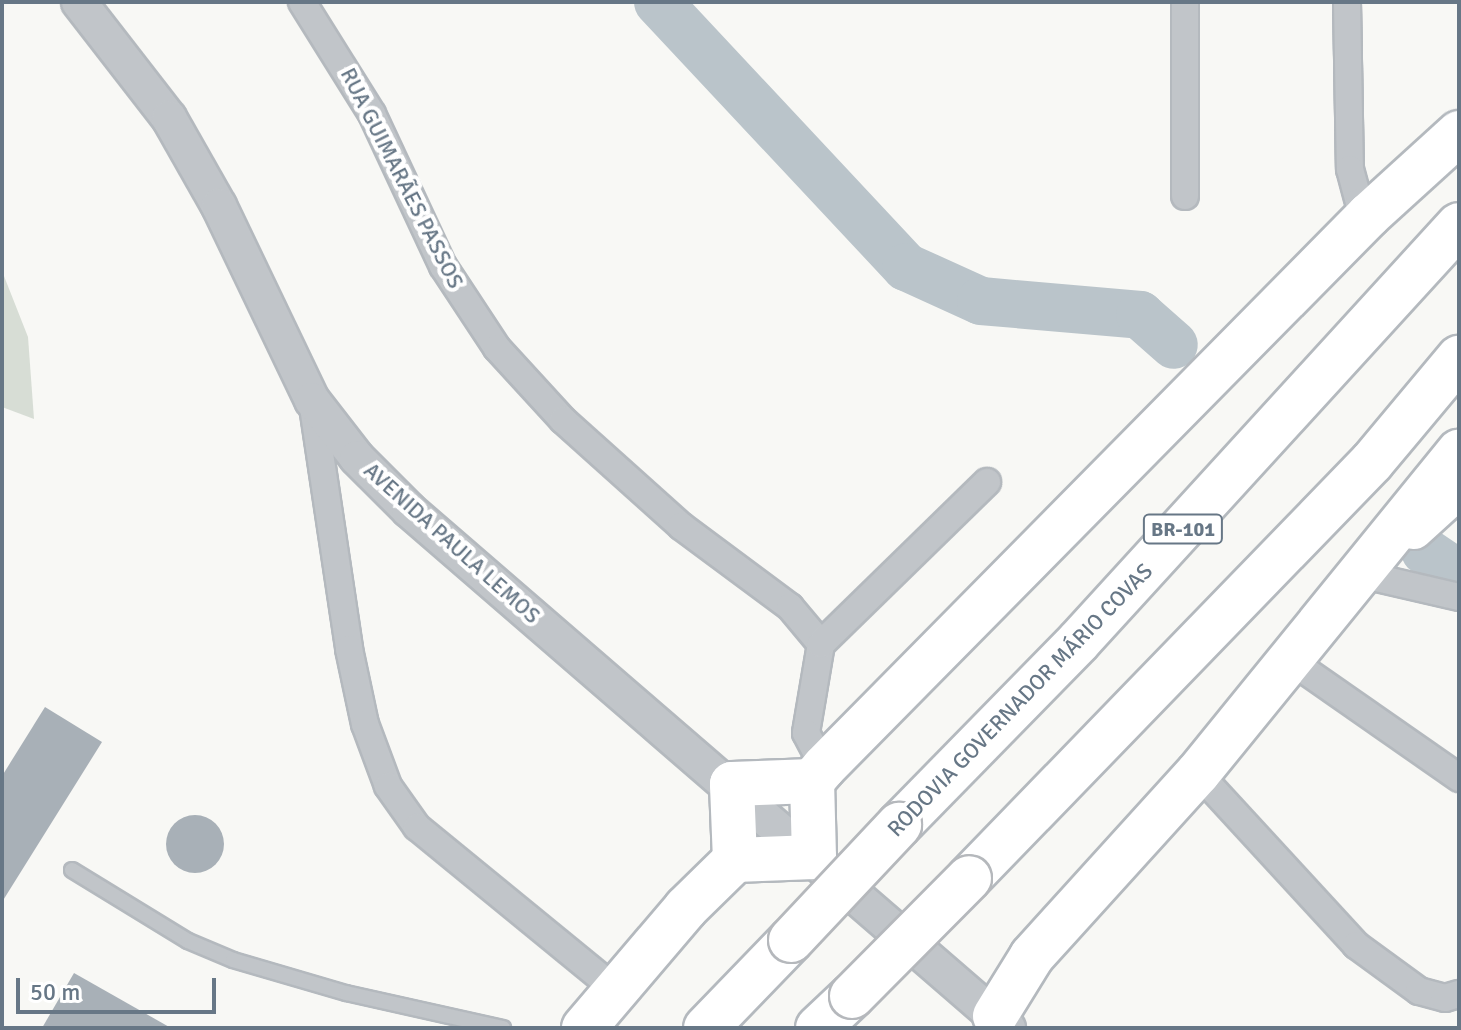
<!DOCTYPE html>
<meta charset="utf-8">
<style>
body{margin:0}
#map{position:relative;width:1461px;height:1030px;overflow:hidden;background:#f8f8f5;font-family:Signika,sans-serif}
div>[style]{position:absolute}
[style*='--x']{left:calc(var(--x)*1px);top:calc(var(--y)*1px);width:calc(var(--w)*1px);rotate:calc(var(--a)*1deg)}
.green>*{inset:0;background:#d7ddd5}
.river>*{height:48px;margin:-24px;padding:0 24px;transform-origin:24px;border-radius:24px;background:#bac4ca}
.building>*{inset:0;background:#a8b0b7}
.round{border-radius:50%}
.roads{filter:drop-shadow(2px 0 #b4b9be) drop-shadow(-2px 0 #b4b9be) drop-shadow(0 2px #b4b9be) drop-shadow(0 -2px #b4b9be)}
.service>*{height:14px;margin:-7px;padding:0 7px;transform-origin:7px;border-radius:7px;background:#c1c5c9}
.minor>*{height:26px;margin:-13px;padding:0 13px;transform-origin:13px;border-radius:13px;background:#c1c5c9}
.tertiary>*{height:34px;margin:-17px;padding:0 17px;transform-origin:17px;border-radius:17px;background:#c1c5c9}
.secondary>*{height:38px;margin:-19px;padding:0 19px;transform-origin:19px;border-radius:19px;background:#fff}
.motorway>*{height:44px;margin:-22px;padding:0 22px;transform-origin:22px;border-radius:22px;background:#fff}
.bridges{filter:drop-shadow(2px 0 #b5b8bc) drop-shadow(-2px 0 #b5b8bc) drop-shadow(0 2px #b5b8bc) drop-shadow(0 -2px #b5b8bc)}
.motorway-bridge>*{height:44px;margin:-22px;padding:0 22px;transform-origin:22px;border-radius:22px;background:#fff}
span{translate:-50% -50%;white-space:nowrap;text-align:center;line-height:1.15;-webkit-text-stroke:8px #fff;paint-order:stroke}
.shield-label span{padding:2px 6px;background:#fff;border:2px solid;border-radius:6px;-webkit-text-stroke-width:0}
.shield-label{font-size:20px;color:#677786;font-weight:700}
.street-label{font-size:22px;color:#677786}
.frame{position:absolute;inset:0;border:4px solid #677786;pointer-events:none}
.scale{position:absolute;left:16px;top:978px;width:200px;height:36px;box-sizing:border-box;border:4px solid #677786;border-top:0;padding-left:10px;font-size:24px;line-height:28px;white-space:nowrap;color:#677786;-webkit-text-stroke:6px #fff;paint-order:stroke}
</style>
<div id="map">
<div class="green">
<i style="clip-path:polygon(2px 271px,28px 337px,34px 419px,2px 407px)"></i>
</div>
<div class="river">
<i style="--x:658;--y:2;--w:363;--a:46.9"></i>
<i style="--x:906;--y:267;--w:82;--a:24.4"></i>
<i style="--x:981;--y:301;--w:160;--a:5"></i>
<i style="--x:1140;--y:315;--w:45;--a:41.4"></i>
<i style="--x:1425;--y:551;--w:41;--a:34.1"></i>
</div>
<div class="building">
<i style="clip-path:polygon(45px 707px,102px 742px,2px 902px,2px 776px)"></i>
<i class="round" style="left:166px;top:815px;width:58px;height:58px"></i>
<i style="clip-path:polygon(74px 973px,171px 1028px,42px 1028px)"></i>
</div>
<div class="roads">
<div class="service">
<i style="--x:72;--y:870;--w:136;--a:31.5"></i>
<i style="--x:188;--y:941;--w:49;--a:22.9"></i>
<i style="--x:233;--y:960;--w:118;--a:16.3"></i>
<i style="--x:346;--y:993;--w:161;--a:12.6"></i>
</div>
<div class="minor">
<i style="--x:302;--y:2;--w:132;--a:58"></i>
<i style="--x:372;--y:114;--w:168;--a:65"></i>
<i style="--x:443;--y:266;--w:98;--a:56.6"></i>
<i style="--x:497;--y:348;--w:98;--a:47.5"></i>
<i style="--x:563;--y:420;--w:159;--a:41.9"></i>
<i style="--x:681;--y:526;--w:136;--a:36.6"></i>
<i style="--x:790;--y:607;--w:48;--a:50"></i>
<i style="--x:821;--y:644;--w:90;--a:99.6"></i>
<i style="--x:806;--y:733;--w:38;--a:62"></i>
<i style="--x:1347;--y:2;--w:167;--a:89"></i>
<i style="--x:1350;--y:169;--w:34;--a:75"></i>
<i style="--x:1359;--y:202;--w:16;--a:52"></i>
<i style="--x:1185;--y:196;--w:194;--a:-90"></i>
<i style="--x:312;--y:400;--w:252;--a:81.5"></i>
<i style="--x:349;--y:649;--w:77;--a:78"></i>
<i style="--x:365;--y:724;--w:66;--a:69.6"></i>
<i style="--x:388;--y:786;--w:50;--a:54.7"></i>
<i style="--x:417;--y:827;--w:256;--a:39.3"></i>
<i style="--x:1364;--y:575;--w:98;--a:13"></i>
<i style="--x:821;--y:644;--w:232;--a:-44.3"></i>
<i style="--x:1293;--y:662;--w:203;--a:34.9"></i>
<i style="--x:1198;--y:773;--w:234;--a:47.4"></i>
<i style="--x:1356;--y:945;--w:78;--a:36.1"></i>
<i style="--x:1419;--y:991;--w:27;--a:15"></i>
<i style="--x:1445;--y:998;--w:15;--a:-16"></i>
</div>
<div class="tertiary">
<i style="--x:79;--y:2;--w:147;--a:52.2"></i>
<i style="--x:169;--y:118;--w:101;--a:60.4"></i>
<i style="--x:219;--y:206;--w:215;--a:64.4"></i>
<i style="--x:312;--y:400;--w:73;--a:52.2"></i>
<i style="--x:357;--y:458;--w:74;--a:45"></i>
<i style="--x:409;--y:510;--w:792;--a:40.85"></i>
</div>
<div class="secondary">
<i style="--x:1414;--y:530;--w:61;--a:-42.3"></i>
</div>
<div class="motorway">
<i style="--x:899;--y:825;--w:257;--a:-45.6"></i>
<i style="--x:1079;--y:641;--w:563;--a:-47.59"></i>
<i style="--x:735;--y:860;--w:76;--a:-92.3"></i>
<i style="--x:732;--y:784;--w:80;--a:-2.1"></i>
<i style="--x:969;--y:878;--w:579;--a:-45.91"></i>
<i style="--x:1372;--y:462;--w:136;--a:-50.1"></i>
<i style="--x:995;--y:1016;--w:70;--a:-58.3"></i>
<i style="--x:1032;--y:956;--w:247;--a:-47.8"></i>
<i style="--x:1198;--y:773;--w:414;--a:-50.9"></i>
<i style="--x:584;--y:1028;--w:157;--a:-49.6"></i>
<i style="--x:686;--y:908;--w:69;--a:-44.4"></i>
<i style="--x:735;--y:860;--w:79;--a:-2.2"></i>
<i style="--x:814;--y:857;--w:76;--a:-91.5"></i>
<i style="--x:812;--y:781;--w:18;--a:-49"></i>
<i style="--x:824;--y:767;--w:776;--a:-45.37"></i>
<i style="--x:1369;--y:215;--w:122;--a:-42.3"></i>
<i style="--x:706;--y:1028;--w:122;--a:-46"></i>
<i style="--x:818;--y:1028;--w:47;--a:-43.3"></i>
</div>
</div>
<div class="bridges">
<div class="motorway-bridge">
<i style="--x:791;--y:940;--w:158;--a:-46.8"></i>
<i style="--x:852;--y:996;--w:166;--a:-45.2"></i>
</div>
</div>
<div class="shield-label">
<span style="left:1183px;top:529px">BR-101</span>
</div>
<div class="street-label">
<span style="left:402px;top:178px;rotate:63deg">RUA GUIMARÃES PASSOS</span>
<span style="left:452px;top:543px;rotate:42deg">AVENIDA PAULA LEMOS</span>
<span style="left:1020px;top:700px;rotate:-46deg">RODOVIA GOVERNADOR MÁRIO COVAS</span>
</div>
<div class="frame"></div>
<div class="scale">50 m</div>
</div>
